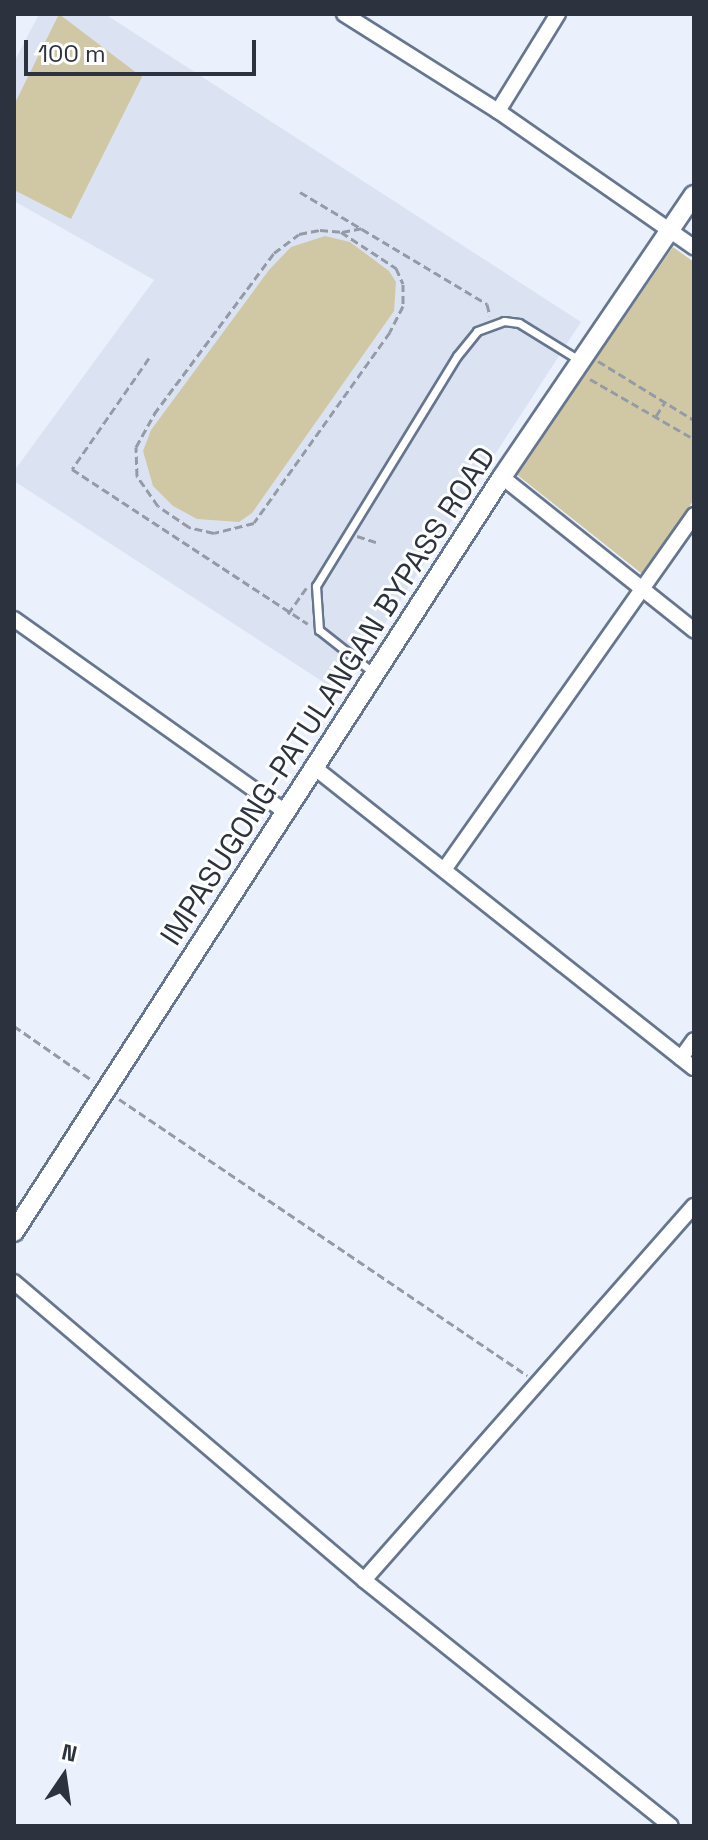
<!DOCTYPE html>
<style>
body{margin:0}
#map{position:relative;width:708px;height:1840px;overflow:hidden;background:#eaf1fd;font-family:"Space Grotesk",sans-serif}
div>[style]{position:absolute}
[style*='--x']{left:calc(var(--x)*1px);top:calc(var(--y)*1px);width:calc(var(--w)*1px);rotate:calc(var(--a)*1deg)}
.built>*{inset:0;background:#dbe3f2}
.green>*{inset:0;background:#d0c8a4}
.path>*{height:3px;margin-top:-1.5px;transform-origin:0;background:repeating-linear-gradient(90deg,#949ba7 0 8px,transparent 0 12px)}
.roads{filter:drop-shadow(2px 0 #67768f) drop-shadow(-2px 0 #67768f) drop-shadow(0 2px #67768f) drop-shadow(0 -2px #67768f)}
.lane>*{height:7px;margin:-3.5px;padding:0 3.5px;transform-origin:3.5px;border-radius:3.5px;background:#fff}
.street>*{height:14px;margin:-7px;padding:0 7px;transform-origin:7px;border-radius:7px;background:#fff}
.secondary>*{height:18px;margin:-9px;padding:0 9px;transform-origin:9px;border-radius:9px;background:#fff}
span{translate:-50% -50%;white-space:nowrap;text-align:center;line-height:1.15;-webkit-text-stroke:6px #fefefe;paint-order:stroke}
.street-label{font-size:30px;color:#2c333e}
.frame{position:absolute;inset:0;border:16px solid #2c333e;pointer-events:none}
.north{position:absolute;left:24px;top:1736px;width:80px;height:80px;-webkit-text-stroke:6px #fefefe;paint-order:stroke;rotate:13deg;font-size:22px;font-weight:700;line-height:32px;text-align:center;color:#2c333e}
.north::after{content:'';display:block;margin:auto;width:28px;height:36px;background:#2c333e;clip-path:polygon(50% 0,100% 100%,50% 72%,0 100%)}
.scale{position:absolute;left:24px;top:40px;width:232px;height:36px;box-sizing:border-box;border:4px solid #2c333e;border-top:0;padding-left:10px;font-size:24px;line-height:28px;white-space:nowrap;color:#2c333e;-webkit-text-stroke:6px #fefefe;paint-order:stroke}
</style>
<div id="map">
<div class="built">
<i style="clip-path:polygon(39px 14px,105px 14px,581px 322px,340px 693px,14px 481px,14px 471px,154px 280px,14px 201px,14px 62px)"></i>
</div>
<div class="green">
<i style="clip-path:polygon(59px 14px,142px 77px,71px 219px,14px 190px,14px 105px)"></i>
<i style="clip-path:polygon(325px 236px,350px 242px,389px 271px,396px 282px,394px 311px,252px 513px,239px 522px,197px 519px,173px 506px,153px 486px,143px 451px,151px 430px,269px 270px,291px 247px)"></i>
<i style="clip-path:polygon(673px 247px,694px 262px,694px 499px,646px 577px,516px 474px)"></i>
</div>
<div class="path">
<i style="--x:300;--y:192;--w:218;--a:30.9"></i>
<i style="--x:487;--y:304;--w:12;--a:76"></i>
<i style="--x:320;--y:230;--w:21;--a:5"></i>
<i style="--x:341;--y:232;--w:66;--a:33.2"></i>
<i style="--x:396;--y:268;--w:17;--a:66"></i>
<i style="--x:403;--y:284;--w:22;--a:90"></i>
<i style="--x:403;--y:306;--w:29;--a:117"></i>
<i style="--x:390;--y:332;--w:234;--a:125.5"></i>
<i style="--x:254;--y:523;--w:41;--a:166"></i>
<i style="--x:214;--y:533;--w:26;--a:-167"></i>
<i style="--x:189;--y:527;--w:37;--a:-146"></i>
<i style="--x:158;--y:506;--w:37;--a:-125"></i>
<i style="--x:137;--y:476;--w:29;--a:-92"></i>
<i style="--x:136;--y:447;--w:38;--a:-61"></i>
<i style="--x:154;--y:414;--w:201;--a:-53.3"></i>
<i style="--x:274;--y:253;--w:31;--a:-37"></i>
<i style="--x:299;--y:234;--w:21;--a:-11"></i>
<i style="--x:342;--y:232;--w:20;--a:-11"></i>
<i style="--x:149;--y:358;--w:135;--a:124.7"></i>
<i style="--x:72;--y:469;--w:282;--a:33.3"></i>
<i style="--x:598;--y:361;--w:113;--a:31.6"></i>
<i style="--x:590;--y:379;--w:120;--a:30"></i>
<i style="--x:656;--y:416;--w:17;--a:-57"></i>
<i style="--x:357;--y:536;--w:20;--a:18"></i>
<i style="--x:288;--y:614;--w:32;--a:-55"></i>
<i style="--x:14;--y:1026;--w:96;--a:34.8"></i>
<i style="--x:119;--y:1099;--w:493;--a:34.1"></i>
</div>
<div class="roads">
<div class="lane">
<i style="--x:375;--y:674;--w:71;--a:-141.8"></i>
<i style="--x:319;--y:630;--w:44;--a:-93.9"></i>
<i style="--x:316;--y:586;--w:270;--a:-58.5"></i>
<i style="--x:457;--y:356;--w:32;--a:-51"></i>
<i style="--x:477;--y:331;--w:29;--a:-20"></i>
<i style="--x:504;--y:321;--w:15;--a:8"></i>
<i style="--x:519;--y:323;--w:70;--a:31.7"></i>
</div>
<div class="street">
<i style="--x:344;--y:14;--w:182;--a:32.2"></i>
<i style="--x:498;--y:111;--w:239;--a:34.8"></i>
<i style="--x:498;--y:111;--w:114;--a:-58.3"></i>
<i style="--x:502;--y:477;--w:246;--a:38.6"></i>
<i style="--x:14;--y:619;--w:335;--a:35.4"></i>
<i style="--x:315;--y:768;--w:483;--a:38.4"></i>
<i style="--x:446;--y:867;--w:431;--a:-54.8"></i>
<i style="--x:681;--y:1058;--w:22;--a:-54"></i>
<i style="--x:14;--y:1282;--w:460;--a:40.4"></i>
<i style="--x:364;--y:1580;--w:393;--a:38.7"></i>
<i style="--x:364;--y:1580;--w:499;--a:-48.6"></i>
</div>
<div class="secondary">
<i style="--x:14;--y:1232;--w:899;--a:-57.12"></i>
<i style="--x:502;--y:477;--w:341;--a:-55.8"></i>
</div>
</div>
<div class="street-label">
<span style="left:328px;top:696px;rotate:-57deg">IMPASUGONG-PATULANGAN BYPASS ROAD</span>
</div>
<div class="frame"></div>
<div class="north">N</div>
<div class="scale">100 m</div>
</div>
